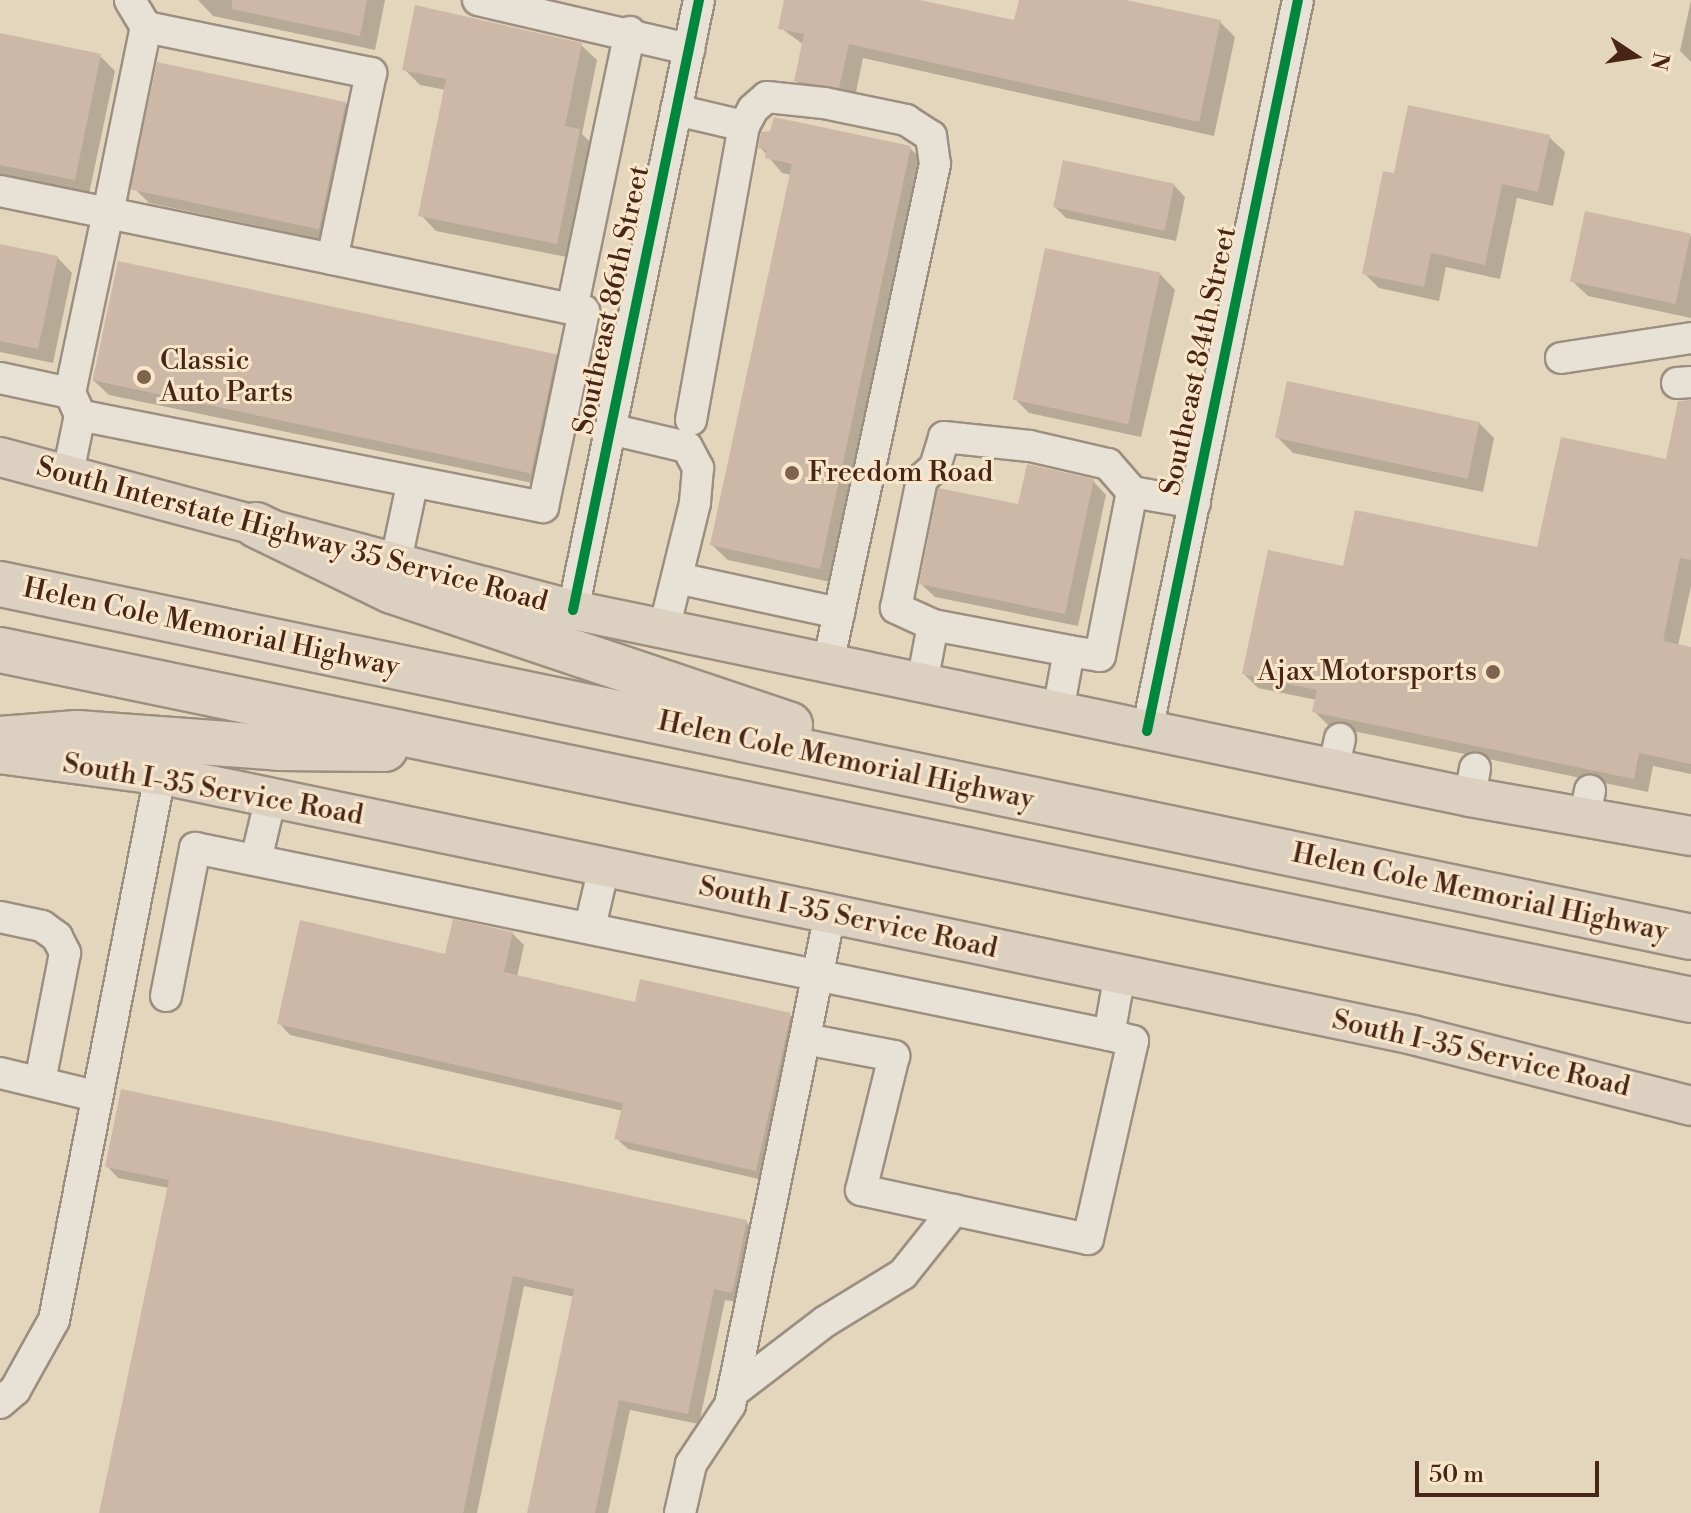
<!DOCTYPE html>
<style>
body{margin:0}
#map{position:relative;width:1691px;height:1513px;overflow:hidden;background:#e4d5bd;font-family:"Libre Bodoni",serif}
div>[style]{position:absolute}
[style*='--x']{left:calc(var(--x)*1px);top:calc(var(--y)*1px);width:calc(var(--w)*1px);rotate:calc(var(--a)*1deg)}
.shadow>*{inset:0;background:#0003}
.building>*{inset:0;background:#cdb8a7;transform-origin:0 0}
.roads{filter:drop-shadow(2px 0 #9c8f80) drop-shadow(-2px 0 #9c8f80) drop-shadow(0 2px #9c8f80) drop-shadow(0 -2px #9c8f80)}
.minor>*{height:30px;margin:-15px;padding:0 15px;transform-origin:15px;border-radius:15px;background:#e8e1d5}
.major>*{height:38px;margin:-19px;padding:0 19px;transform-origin:19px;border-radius:19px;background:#dcd1c0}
.highway>*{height:44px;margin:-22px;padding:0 22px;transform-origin:22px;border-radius:22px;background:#dcd1c0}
.cycleway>*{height:10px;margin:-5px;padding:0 5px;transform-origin:5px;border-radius:5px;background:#00873e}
.dots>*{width:22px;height:22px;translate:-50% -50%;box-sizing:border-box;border:4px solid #f8e6ca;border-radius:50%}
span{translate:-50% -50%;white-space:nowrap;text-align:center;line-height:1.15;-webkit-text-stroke:6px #f8e6ca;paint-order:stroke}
.street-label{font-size:28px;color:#482517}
.poi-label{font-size:28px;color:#482517}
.left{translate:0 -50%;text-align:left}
.right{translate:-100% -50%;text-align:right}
.north{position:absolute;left:1595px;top:16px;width:80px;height:80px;-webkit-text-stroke:6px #f8e6ca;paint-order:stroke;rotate:102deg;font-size:22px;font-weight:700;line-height:32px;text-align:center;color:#482517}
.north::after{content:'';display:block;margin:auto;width:28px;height:36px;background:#482517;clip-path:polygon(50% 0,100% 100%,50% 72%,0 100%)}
.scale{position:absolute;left:1415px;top:1461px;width:184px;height:36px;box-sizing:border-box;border:4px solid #482517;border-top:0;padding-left:10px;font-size:24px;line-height:28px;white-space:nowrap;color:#482517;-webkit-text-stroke:6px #f8e6ca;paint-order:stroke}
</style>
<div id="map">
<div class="shadow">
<i style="clip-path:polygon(198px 0,385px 0,375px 50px,213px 16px)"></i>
<i style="clip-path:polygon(787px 0,910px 0,1016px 22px,1021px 0,1117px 0,1220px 22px,1235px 37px,1214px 136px,863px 58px,854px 102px,811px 96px,796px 81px,804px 45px,781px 28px)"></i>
<i style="clip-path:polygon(1691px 0,1691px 62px,1680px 51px)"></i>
<i style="clip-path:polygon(0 35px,100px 56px,115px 71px,89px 194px,0 176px)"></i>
<i style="clip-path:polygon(581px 45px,597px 60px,582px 134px,594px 146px,572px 258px,436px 231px,421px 215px,446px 90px,420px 85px,404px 69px)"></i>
<i style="clip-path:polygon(345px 102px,360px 118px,334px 242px,149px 203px,134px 188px)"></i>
<i style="clip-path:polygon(772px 133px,910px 148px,925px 163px,835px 583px,728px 560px,712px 545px,792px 175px,782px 173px,760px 147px)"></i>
<i style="clip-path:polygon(1549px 137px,1565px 152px,1553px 206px,1517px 198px,1500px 279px,1446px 267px,1439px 301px,1379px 288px,1364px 273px,1395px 175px)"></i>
<i style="clip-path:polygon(1174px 185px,1185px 197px,1176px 241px,1066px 218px,1055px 207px)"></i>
<i style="clip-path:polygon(1691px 236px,1691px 318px,1588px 296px,1572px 281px)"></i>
<i style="clip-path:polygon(0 246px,57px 257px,72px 273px,53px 363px,0 352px)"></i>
<i style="clip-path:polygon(1160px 274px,1175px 290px,1141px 437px,1029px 413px,1014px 398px)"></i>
<i style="clip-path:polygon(556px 354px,571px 370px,547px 486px,109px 395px,93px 380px)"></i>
<i style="clip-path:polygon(1691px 421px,1691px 586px,1678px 646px,1691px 649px,1691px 774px,1653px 766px,1648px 792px,1329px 726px,1314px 711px,1317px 700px,1258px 688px,1244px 674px,1345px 568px,1539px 549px,1668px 462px)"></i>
<i style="clip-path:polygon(1479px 423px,1494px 438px,1483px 492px,1293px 453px,1278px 438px)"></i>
<i style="clip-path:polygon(1093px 481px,1106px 495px,1078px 626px,935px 597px,921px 584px,1020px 506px)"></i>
<i style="clip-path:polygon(512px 933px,524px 945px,517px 977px,636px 1004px,790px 1015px,802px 1027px,767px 1181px,628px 1149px,616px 1138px,623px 1111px,290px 1035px,279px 1023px)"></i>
<i style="clip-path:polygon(107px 1166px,746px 1222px,757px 1234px,743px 1303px,725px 1300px,699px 1424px,630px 1410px,608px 1513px,529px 1513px,575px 1297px,524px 1286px,477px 1513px,101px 1513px,169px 1188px,118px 1178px)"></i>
</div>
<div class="building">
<i style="clip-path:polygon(232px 0,367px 0,360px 36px,232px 9px)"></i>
<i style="clip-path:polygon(784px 0,920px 0,1014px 20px,1019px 0,1126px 0,1221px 20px,1199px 122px,849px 44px,839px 88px,794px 81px,804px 34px,778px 29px)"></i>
<i style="clip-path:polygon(415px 5px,582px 43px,565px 126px,580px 129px,557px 244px,418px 216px,446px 79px,402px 70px)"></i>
<i style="clip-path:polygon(0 33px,101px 54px,75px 180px,0 165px)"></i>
<i style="left:157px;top:62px;width:193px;height:130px;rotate:12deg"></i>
<i style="clip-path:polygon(1408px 105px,1550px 135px,1538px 192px,1502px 184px,1485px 265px,1431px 253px,1424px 287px,1362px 274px,1383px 171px,1394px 173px)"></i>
<i style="clip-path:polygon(774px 117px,911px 146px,820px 569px,710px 545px,792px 164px,765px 158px,766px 150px,758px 148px,761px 132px,770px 131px)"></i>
<i style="left:1063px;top:160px;width:114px;height:48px;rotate:12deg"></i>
<i style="left:1585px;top:211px;width:108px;height:72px;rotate:12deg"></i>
<i style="clip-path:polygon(0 244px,58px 256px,38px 349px,0 341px)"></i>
<i style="left:1045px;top:248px;width:118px;height:155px;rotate:12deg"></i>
<i style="left:118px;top:261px;width:448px;height:122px;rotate:12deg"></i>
<i style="left:1287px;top:381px;width:197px;height:58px;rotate:12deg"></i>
<i style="clip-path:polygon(1691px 400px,1691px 560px,1680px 558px,1663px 641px,1691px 647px,1691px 764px,1639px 753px,1634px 779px,1312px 712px,1317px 690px,1242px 674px,1268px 550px,1343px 566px,1355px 510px,1537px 547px,1561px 437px,1666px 459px,1678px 401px)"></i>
<i style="clip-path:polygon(1027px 464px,1094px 479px,1065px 614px,919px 584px,938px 488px,1018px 504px)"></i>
<i style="clip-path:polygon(453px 919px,513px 932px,504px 972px,635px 1002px,640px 979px,791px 1013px,756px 1171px,614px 1139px,623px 1103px,277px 1024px,300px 920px,445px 954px)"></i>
<i style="clip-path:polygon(121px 1089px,747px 1220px,732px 1293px,714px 1289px,688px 1414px,619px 1400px,595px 1513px,527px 1513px,574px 1289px,513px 1276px,463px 1513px,99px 1513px,169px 1180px,105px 1167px)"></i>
</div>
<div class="roads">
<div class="minor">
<i style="--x:478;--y:0;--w:217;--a:13.1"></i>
<i style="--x:146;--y:27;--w:230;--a:11.6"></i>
<i style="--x:371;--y:73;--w:190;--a:101.8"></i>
<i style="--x:676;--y:110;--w:70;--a:13.2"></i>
<i style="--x:0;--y:191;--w:110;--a:11.5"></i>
<i style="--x:108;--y:213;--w:229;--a:11.6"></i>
<i style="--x:332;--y:259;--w:245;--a:11.8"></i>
<i style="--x:572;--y:309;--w:12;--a:9"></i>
<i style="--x:584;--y:311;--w:200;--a:101.8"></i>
<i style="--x:543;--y:507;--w:472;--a:-168.8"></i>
<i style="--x:80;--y:415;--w:24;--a:-114"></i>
<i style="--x:70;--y:393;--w:184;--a:-78.1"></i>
<i style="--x:108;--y:213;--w:190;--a:-78.5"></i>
<i style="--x:146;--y:27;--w:31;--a:-121"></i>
<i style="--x:572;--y:309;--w:283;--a:-78.2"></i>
<i style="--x:1561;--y:358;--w:132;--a:-8.7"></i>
<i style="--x:0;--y:378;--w:72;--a:12.1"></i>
<i style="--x:1677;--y:383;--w:14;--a:-4"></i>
<i style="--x:691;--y:420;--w:299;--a:-79.8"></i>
<i style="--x:744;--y:126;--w:19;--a:-62"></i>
<i style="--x:753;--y:109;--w:18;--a:-41"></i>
<i style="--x:767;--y:97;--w:57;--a:6"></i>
<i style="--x:824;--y:103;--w:84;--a:11.7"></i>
<i style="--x:906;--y:120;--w:30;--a:33"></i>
<i style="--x:931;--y:136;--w:28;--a:82"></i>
<i style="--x:935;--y:164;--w:511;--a:102.08"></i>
<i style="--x:610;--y:429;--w:79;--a:13.2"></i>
<i style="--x:687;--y:447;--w:24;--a:62"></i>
<i style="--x:698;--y:468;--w:35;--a:95"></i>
<i style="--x:695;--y:503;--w:130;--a:103.8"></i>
<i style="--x:68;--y:473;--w:59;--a:-78.3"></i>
<i style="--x:395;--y:565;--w:82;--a:-78"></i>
<i style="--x:677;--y:578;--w:166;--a:12.2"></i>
<i style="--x:573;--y:610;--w:623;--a:-78.33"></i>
<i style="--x:933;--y:625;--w:41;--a:-155.3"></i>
<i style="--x:896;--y:608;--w:132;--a:-78.6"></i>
<i style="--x:922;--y:479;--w:18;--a:-43"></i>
<i style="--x:935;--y:467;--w:31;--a:-73"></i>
<i style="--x:944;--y:437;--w:86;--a:6"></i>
<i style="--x:1030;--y:446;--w:80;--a:13"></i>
<i style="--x:1108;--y:464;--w:37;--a:49"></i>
<i style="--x:922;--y:683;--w:59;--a:-79.3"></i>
<i style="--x:933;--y:625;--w:138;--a:10.8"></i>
<i style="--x:1058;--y:711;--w:61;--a:-79.6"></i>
<i style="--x:1069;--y:651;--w:31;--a:9"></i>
<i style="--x:1100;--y:656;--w:167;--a:-79"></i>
<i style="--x:1132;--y:492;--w:64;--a:9.9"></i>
<i style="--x:1147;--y:731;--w:746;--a:-78.33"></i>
<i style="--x:1333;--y:769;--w:31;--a:-77"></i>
<i style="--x:1470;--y:797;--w:29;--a:-80"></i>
<i style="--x:1584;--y:819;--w:29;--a:-78"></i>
<i style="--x:256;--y:860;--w:65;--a:-76.6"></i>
<i style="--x:0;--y:917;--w:43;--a:12.1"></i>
<i style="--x:42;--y:926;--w:19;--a:36"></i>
<i style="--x:57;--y:937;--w:18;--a:63"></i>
<i style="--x:65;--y:953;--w:131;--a:101"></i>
<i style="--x:590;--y:927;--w:62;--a:-76.9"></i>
<i style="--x:166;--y:996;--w:151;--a:-78.9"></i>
<i style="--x:195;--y:848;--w:933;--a:11.56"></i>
<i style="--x:805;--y:1039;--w:91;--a:10.8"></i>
<i style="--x:894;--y:1056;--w:138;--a:103.8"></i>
<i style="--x:861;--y:1190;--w:232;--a:12.2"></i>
<i style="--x:1088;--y:1239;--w:203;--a:-77.2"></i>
<i style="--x:1133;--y:1041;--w:25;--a:-166"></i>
<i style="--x:1109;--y:1035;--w:62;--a:-79.8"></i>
<i style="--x:0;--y:1073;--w:98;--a:13.6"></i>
<i style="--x:733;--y:1392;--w:117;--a:-37.4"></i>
<i style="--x:826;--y:1321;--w:90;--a:-31.4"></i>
<i style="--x:903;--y:1274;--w:82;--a:-51.4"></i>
<i style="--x:0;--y:1403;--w:20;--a:-41"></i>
<i style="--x:15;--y:1390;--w:80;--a:-60.9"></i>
<i style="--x:54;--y:1320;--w:555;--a:-78.99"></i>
<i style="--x:680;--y:1513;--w:50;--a:-77.3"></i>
<i style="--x:691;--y:1464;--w:71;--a:-56.5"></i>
<i style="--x:730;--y:1405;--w:501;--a:-78.49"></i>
</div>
<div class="major">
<i style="--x:0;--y:457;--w:593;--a:14.95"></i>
<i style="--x:573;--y:610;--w:916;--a:11.78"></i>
<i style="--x:1470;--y:797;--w:224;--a:10"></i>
<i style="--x:0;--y:754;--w:174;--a:7.6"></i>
<i style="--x:172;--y:777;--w:1268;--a:11.74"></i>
<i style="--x:1413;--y:1035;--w:287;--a:14.3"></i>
</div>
<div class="highway">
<i style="--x:256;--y:525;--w:151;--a:25.9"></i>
<i style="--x:392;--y:591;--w:420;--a:18.6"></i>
<i style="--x:0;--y:584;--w:1727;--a:11.79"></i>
<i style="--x:0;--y:650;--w:1727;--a:11.69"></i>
<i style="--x:0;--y:739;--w:77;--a:-4.5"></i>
<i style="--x:77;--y:733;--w:203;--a:4.2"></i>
<i style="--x:279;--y:748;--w:106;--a:0.5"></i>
</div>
</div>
<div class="cycleway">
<i style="--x:573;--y:610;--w:623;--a:-78.33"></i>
<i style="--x:1147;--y:731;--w:746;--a:-78.33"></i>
</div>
<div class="dots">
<i style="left:144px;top:377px;background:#7f6351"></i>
<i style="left:792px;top:473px;background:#7f6351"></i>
<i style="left:1493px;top:672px;background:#7f6351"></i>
</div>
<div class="street-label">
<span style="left:612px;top:300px;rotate:-78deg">Southeast 86th Street</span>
<span style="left:1199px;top:361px;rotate:-78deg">Southeast 84th Street</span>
<span style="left:292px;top:535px;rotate:15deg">South Interstate Highway 35 Service Road</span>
<span style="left:211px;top:628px;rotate:12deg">Helen Cole Memorial Highway</span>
<span style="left:846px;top:761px;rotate:12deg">Helen Cole Memorial Highway</span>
<span style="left:213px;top:790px;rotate:10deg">South I-35 Service Road</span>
<span style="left:1480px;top:893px;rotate:12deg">Helen Cole Memorial Highway</span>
<span style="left:848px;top:918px;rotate:12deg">South I-35 Service Road</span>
<span style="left:1481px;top:1054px;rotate:13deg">South I-35 Service Road</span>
</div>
<div class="poi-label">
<span class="left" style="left:160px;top:377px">Classic<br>Auto Parts</span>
<span class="left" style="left:808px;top:473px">Freedom Road</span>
<span class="right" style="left:1477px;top:672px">Ajax Motorsports</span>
</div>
<div class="north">N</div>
<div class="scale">50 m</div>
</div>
